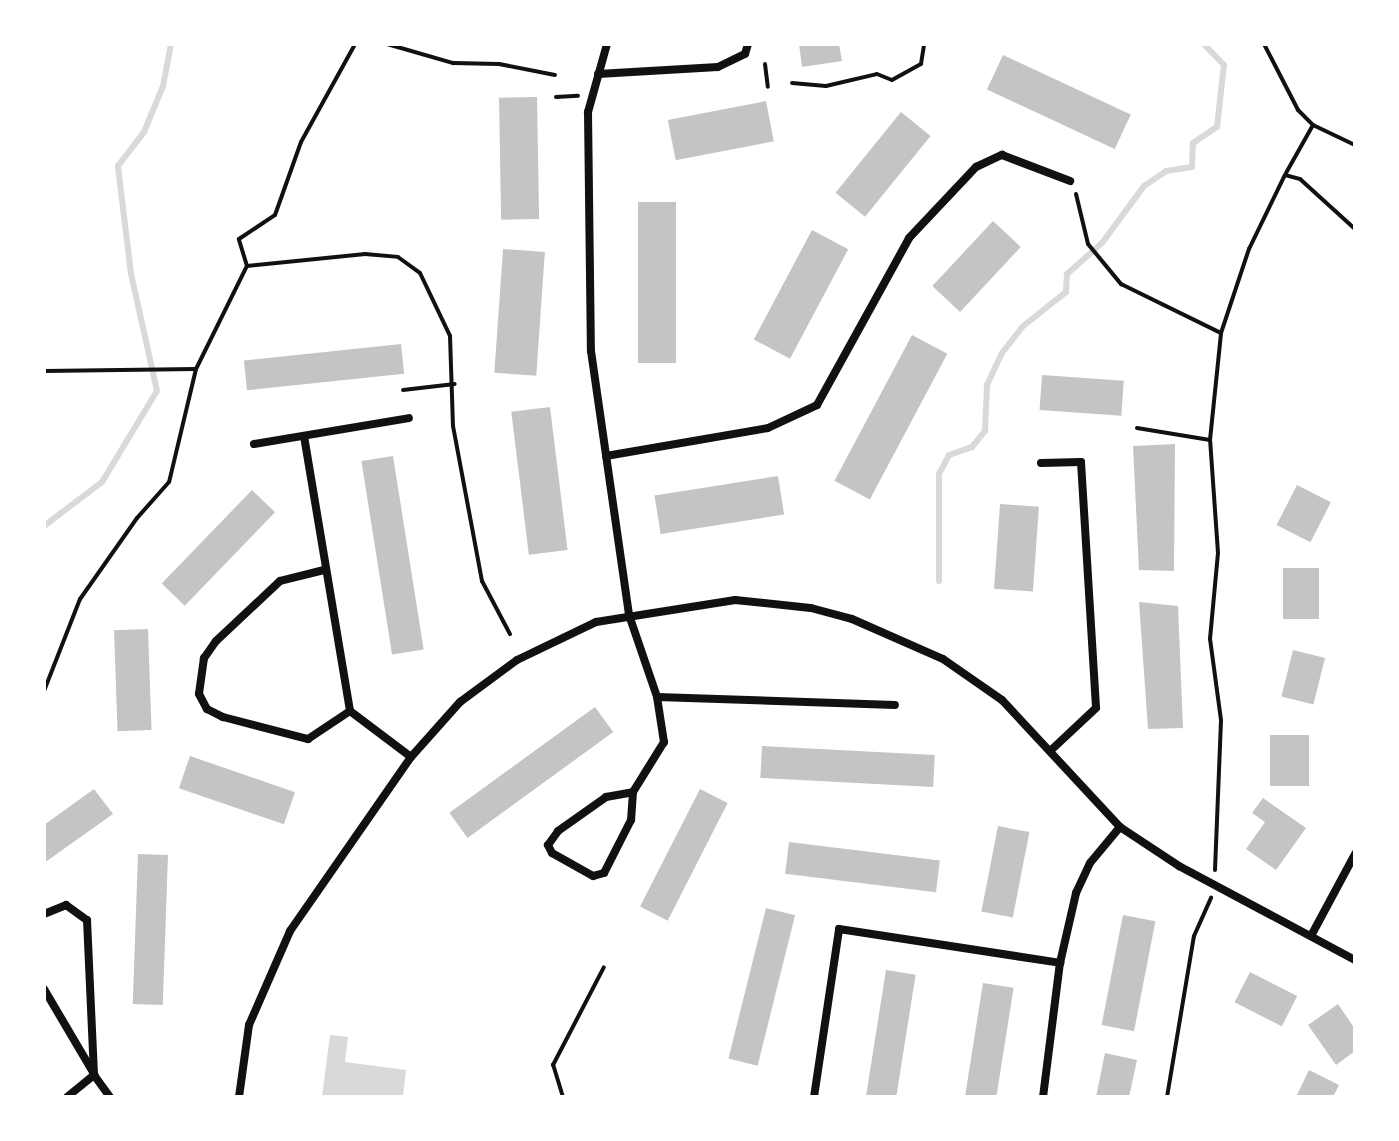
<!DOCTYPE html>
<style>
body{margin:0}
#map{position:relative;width:1399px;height:1141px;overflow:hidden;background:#fff;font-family:Bitter,serif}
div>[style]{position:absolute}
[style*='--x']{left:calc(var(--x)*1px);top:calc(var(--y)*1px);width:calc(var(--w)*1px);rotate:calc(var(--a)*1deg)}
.water>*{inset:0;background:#d9d9d9}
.stream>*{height:6px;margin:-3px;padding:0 3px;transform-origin:3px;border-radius:3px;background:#d9d9d9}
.building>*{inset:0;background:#c4c4c4;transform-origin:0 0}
.path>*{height:4px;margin:-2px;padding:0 2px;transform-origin:2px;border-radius:2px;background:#111}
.minor>*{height:8px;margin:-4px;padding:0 4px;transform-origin:4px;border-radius:4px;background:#111}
span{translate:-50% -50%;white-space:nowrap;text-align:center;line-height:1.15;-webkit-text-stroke:7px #fff;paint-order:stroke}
.frame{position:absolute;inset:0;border:46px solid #fff;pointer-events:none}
</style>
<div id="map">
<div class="water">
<i style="clip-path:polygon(330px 1035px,348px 1037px,345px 1062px,406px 1070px,403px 1097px,322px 1097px)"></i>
</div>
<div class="stream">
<i style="--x:44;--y:526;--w:73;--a:-37.2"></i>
<i style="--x:102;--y:482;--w:106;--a:-58.9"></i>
<i style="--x:157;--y:391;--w:120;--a:-102.5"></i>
<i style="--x:131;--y:274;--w:109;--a:-96.9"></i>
<i style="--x:118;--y:166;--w:43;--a:-52.6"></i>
<i style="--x:144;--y:132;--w:50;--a:-67.6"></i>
<i style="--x:163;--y:86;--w:43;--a:-79.2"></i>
<i style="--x:939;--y:581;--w:107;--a:-90"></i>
<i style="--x:939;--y:474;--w:21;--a:-62"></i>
<i style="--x:949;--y:455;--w:24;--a:-19"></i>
<i style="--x:972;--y:447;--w:21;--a:-51"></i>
<i style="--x:985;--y:431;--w:46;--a:-87.5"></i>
<i style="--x:987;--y:385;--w:35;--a:-65"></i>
<i style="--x:1002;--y:353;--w:33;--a:-52"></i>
<i style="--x:1022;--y:327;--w:56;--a:-38.5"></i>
<i style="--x:1066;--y:292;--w:18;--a:-87"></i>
<i style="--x:1067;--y:274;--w:47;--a:-41.5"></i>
<i style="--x:1102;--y:243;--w:71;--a:-53.6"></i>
<i style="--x:1144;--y:186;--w:27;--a:-34"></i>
<i style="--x:1166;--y:171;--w:26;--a:-9"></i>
<i style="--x:1192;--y:167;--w:24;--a:-88"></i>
<i style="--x:1193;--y:143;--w:29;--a:-34"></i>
<i style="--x:1217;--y:127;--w:62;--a:-83.6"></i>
<i style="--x:1224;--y:65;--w:29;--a:-134"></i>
</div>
<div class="building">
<i style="clip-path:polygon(799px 44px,839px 44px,842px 61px,802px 67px)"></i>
<i style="left:1003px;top:55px;width:141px;height:38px;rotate:25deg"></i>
<i style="left:537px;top:97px;width:122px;height:38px;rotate:89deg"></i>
<i style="left:766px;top:101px;width:41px;height:100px;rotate:79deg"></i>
<i style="left:901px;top:112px;width:38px;height:104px;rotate:39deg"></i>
<i style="left:638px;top:202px;width:38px;height:161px"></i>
<i style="left:993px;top:221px;width:38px;height:89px;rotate:43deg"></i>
<i style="left:812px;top:230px;width:41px;height:124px;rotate:28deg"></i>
<i style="left:503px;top:249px;width:42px;height:124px;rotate:4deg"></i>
<i style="left:912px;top:335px;width:40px;height:165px;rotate:28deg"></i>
<i style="left:401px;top:344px;width:30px;height:158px;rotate:84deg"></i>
<i style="left:1042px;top:375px;width:82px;height:35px;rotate:4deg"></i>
<i style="left:550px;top:407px;width:144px;height:39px;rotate:83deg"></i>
<i style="clip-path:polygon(1175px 444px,1174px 571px,1139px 570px,1133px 446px)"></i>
<i style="left:393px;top:456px;width:196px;height:32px;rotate:81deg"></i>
<i style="left:778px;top:476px;width:39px;height:125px;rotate:81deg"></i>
<i style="left:1297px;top:485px;width:38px;height:45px;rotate:27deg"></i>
<i style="left:252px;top:490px;width:32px;height:130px;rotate:44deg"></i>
<i style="left:1000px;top:504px;width:39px;height:85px;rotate:4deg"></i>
<i style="left:1283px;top:568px;width:36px;height:51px"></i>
<i style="clip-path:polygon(1139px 602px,1178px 606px,1183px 728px,1148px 729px)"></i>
<i style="left:148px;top:629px;width:101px;height:34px;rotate:88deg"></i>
<i style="left:1293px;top:650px;width:33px;height:48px;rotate:14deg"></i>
<i style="left:595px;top:707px;width:31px;height:180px;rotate:54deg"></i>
<i style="left:1270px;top:735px;width:39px;height:51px"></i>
<i style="left:762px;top:746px;width:173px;height:32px;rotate:3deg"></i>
<i style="left:190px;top:756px;width:111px;height:34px;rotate:19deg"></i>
<i style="clip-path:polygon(94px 789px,113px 814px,44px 863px,44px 825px)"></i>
<i style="left:700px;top:789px;width:31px;height:132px;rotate:27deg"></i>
<i style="clip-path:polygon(1263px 798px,1306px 828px,1276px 870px,1246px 849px,1265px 822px,1252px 813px)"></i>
<i style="left:998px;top:826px;width:32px;height:87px;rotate:11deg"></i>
<i style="left:789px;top:842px;width:152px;height:32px;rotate:7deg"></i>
<i style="left:138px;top:854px;width:30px;height:150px;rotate:2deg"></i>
<i style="left:766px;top:908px;width:30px;height:155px;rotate:14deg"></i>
<i style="left:1123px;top:915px;width:33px;height:112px;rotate:11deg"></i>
<i style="left:886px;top:970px;width:30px;height:129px;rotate:9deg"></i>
<i style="left:1250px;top:972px;width:53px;height:34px;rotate:27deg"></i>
<i style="left:983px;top:983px;width:31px;height:116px;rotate:9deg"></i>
<i style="clip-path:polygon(1338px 1004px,1355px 1029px,1355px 1051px,1336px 1065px,1308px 1025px)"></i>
<i style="clip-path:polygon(1105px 1053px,1137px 1060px,1129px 1097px,1096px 1097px)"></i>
<i style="clip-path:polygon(1309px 1070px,1339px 1085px,1333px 1097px,1296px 1097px)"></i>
</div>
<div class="path">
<i style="--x:387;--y:44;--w:69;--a:16.1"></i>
<i style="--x:453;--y:63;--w:46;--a:1.2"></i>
<i style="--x:499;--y:64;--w:57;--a:11.1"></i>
<i style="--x:1264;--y:44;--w:74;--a:62.7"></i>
<i style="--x:1298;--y:110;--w:21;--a:45"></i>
<i style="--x:1313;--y:125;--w:47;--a:25.5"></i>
<i style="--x:765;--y:64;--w:23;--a:83"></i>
<i style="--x:792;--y:83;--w:34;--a:5"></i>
<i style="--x:826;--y:86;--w:52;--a:-13.2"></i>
<i style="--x:877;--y:74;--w:16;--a:22"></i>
<i style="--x:892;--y:80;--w:33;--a:-29"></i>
<i style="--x:921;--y:64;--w:20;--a:-81"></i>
<i style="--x:556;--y:97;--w:22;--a:-3"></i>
<i style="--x:1286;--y:173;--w:55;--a:-60.6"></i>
<i style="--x:1076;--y:194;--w:51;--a:76.5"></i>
<i style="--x:1088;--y:244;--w:52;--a:50.5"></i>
<i style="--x:1121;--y:284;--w:111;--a:26.1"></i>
<i style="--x:247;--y:266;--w:28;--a:-107"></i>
<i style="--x:239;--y:239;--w:43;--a:-33.7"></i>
<i style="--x:275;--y:215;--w:77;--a:-70.4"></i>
<i style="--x:301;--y:142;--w:112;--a:-61.1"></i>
<i style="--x:196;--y:369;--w:115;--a:-63.7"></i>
<i style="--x:247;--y:266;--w:119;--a:-5.8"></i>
<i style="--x:365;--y:254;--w:33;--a:5"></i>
<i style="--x:398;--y:257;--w:27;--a:36"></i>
<i style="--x:420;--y:273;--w:70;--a:64.5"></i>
<i style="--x:450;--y:336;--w:90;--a:88.1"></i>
<i style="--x:453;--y:426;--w:158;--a:79.4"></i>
<i style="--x:482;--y:581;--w:60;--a:62.2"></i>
<i style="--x:44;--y:371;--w:152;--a:-0.8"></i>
<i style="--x:196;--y:369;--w:116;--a:103.4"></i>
<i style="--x:169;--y:482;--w:48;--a:131.6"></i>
<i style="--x:137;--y:518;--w:99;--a:125.1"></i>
<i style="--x:80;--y:599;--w:99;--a:111.4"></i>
<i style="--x:403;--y:390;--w:52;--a:-6.6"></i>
<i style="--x:1137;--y:428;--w:74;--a:9.3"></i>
<i style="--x:1215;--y:870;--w:150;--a:-87.7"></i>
<i style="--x:1221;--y:720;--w:82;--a:-97.7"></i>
<i style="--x:1210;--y:639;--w:86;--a:-84.7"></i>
<i style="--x:1218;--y:553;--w:113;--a:-94"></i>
<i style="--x:1210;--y:440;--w:108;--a:-84.1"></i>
<i style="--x:1221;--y:333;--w:89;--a:-71.6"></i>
<i style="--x:1249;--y:249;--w:82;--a:-64.1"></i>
<i style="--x:1285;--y:175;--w:16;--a:15"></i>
<i style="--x:1300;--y:179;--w:74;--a:42.3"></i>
<i style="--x:563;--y:1097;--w:34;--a:-107"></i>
<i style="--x:553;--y:1065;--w:110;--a:-62.5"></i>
<i style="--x:1167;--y:1097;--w:163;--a:-80.5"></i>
<i style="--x:1194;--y:936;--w:42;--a:-65.9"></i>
</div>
<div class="minor">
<i style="--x:607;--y:44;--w:71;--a:105.6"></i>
<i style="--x:588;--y:112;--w:239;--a:89.3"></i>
<i style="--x:591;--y:351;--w:267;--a:81.8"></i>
<i style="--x:629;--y:615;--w:87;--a:71.1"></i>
<i style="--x:657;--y:697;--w:46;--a:81.2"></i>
<i style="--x:664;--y:742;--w:59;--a:121.8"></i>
<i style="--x:633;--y:792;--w:28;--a:94"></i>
<i style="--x:631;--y:820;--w:59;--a:117"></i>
<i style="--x:604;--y:873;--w:11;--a:165"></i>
<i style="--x:593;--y:876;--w:47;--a:-150.7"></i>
<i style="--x:552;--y:853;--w:9;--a:-117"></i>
<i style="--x:548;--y:845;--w:17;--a:-54"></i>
<i style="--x:558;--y:831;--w:59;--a:-35.3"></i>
<i style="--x:606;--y:797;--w:27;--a:-10"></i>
<i style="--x:598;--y:74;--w:120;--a:-3.3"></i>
<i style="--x:718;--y:67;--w:30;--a:-26"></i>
<i style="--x:745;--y:54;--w:10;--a:-73"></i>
<i style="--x:304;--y:436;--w:279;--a:80.5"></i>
<i style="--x:350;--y:711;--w:76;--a:37"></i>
<i style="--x:254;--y:444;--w:157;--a:-9.5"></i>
<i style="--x:606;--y:456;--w:164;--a:-9.8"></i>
<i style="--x:768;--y:428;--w:54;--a:-25.1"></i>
<i style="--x:817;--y:405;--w:191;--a:-61.1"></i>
<i style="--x:909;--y:238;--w:98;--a:-46.7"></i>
<i style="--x:976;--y:167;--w:29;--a:-25"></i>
<i style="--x:1002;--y:155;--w:73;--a:20.9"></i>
<i style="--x:1041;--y:463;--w:40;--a:-1.4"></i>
<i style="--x:1081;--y:462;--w:246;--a:86.5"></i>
<i style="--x:1096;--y:708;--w:63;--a:136.9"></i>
<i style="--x:324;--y:570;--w:45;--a:166"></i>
<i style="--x:280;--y:581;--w:88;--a:136.8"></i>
<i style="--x:216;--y:641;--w:21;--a:125"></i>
<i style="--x:204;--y:658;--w:36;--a:98"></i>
<i style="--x:199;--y:694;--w:17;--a:62"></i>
<i style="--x:207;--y:709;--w:18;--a:27"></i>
<i style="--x:223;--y:717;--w:88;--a:14.5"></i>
<i style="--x:308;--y:739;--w:50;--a:-33.7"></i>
<i style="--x:657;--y:697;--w:238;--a:1.9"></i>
<i style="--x:44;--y:914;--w:24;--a:-22"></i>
<i style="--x:66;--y:905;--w:26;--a:36"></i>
<i style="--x:87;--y:920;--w:155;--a:87.4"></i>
<i style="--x:1311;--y:936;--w:93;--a:-61.8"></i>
<i style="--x:44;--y:989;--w:99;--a:59.5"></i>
<i style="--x:67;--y:1097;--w:35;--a:-39"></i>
<i style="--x:94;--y:1075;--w:27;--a:54"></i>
<i style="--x:239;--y:1097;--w:73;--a:-82.1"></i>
<i style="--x:249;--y:1025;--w:103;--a:-66.4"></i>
<i style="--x:290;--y:931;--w:212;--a:-55.2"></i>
<i style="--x:411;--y:757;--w:74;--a:-48.3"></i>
<i style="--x:460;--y:702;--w:71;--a:-36.4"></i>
<i style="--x:517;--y:660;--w:88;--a:-25.7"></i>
<i style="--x:596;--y:622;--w:141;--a:-9"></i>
<i style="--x:735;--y:600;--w:76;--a:6"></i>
<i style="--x:811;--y:608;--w:42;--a:15"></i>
<i style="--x:852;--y:619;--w:99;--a:23.7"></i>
<i style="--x:943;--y:659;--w:72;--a:34.8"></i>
<i style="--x:1002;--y:700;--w:173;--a:47.1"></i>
<i style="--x:1120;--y:827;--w:71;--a:33.5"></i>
<i style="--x:1179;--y:866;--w:200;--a:28.1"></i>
<i style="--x:814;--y:1097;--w:170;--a:-81.5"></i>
<i style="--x:839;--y:929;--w:224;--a:8.7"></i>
<i style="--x:1043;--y:1097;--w:135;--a:-82.8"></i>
<i style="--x:1060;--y:963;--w:72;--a:-77.1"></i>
<i style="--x:1076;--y:893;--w:33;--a:-65"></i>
<i style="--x:1090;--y:863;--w:47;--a:-50.2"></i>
</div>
<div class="frame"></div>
</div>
